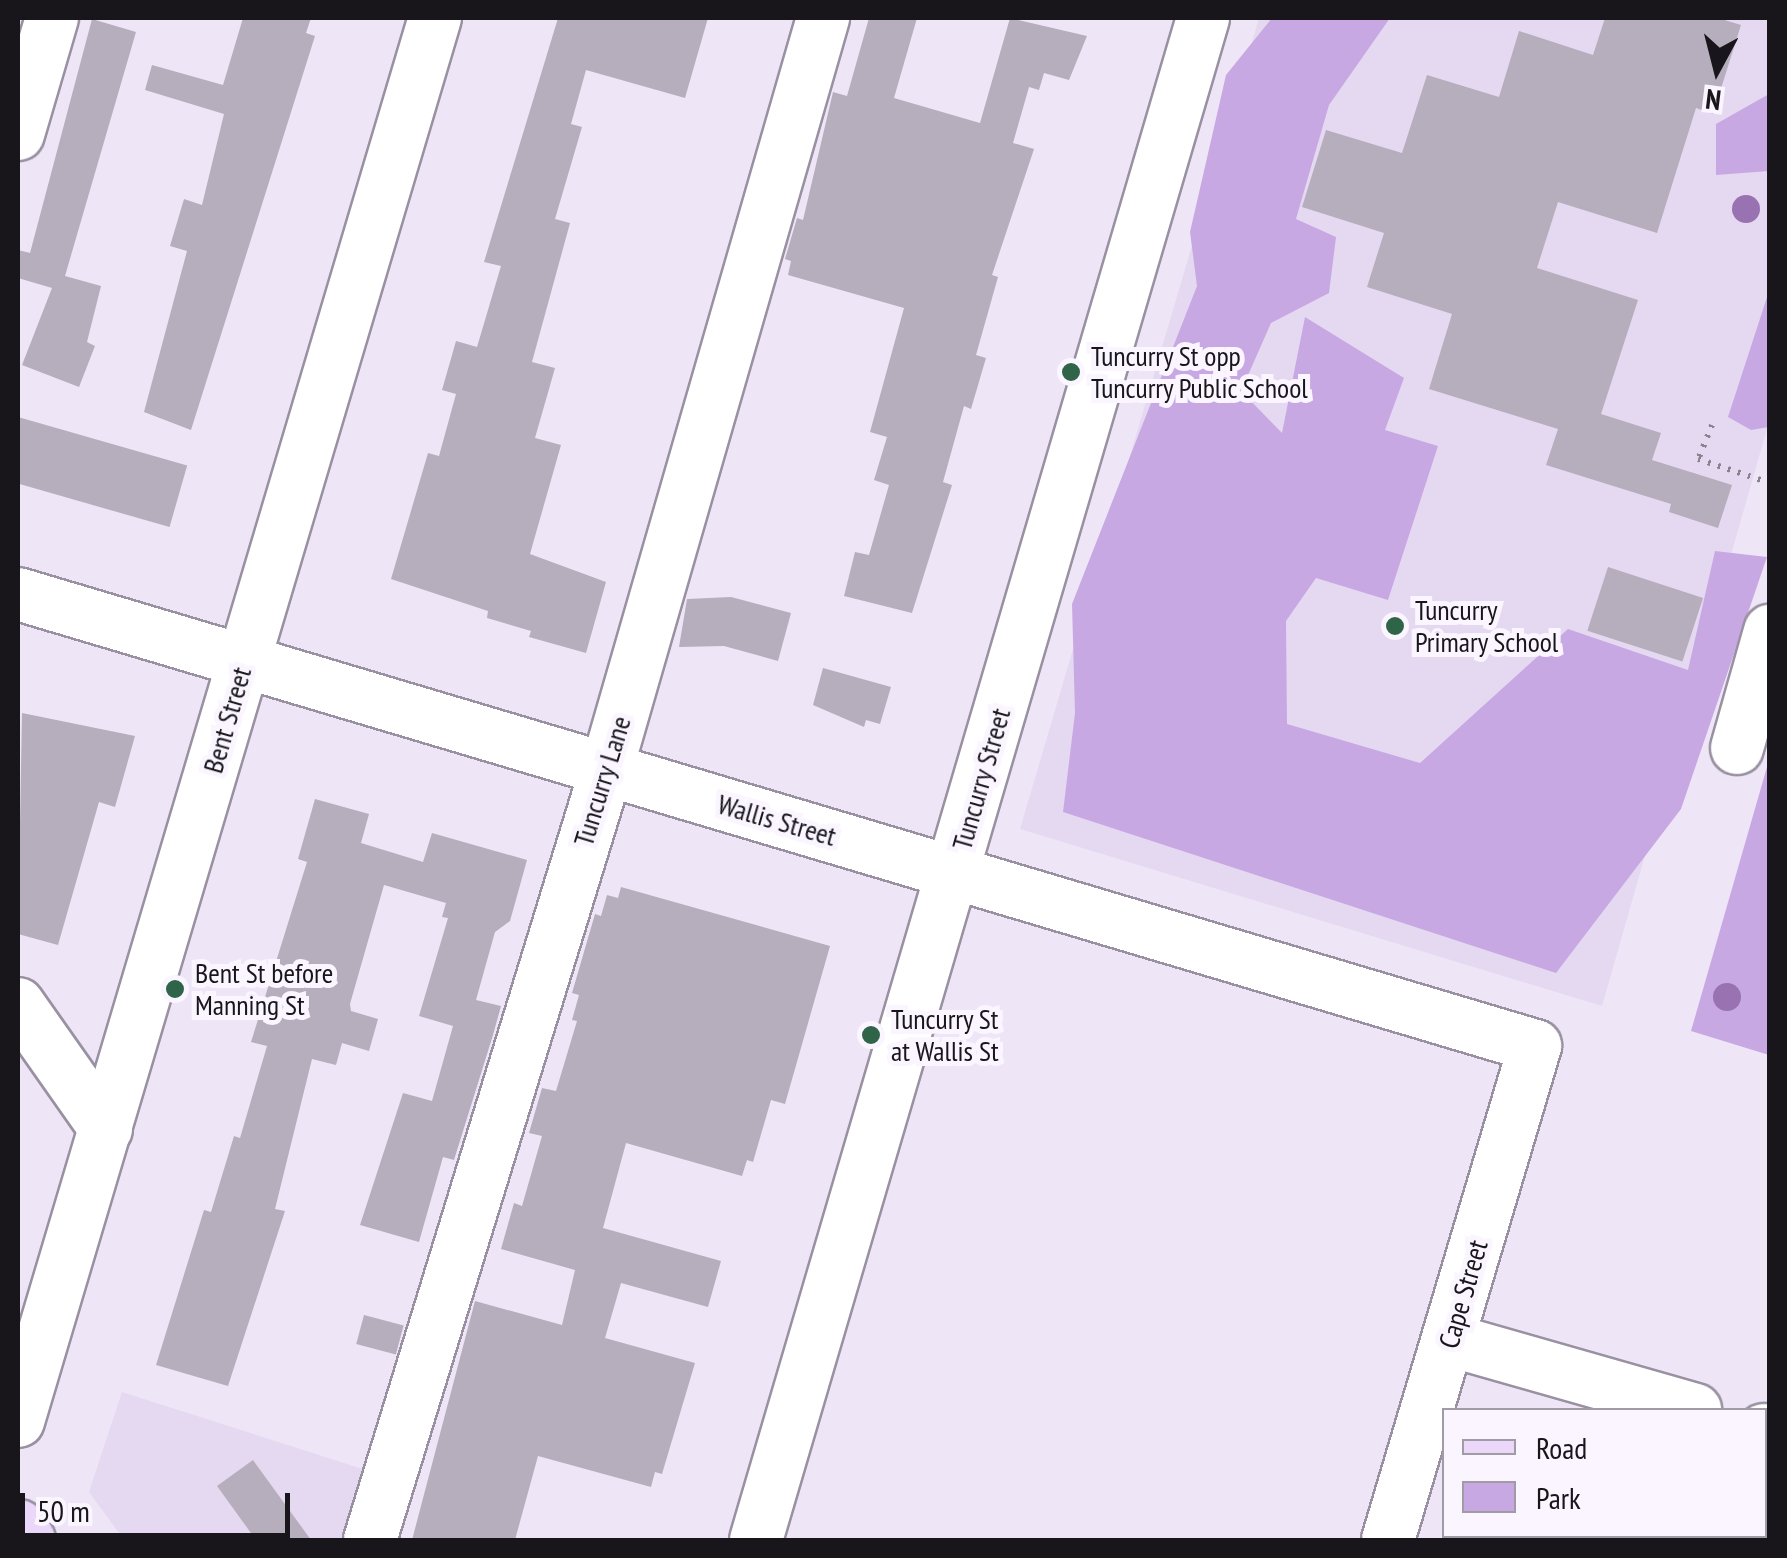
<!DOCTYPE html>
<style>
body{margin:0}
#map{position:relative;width:1787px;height:1558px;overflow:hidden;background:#eee6f7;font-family:"PT Sans Narrow",sans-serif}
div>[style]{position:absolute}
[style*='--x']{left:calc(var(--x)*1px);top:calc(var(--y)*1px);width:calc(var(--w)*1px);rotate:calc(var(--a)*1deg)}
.built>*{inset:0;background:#e5d9f1}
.green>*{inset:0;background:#c8a8e3}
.building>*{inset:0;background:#b6adbd;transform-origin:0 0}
.path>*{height:6px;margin-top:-3px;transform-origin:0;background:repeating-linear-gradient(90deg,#88838e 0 2.5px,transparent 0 10.5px)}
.roads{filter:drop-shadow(2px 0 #9991a1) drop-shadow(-2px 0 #9991a1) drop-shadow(0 2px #9991a1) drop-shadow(0 -2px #9991a1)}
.minor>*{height:52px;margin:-26px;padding:0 26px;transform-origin:26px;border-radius:26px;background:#fff}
.major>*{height:55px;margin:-27.5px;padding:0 27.5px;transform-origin:27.5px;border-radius:27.5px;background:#ead7fa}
.trees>*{width:28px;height:28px;margin:-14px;border-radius:50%;background:#9872b1}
.dots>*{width:28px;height:28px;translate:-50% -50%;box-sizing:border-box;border:5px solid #faf5ff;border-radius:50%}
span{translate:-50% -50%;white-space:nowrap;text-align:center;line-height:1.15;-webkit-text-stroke:10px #faf5ff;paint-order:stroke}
.poi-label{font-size:28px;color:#18151b}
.left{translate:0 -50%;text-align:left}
.street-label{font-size:28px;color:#18151b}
.frame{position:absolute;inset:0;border:20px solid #18151b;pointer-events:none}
.legend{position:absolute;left:1442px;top:1408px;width:325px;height:130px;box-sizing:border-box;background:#faf5ff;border:2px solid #a09ba4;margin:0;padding:12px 18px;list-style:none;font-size:30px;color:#18151b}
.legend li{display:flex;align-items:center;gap:20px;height:50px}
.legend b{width:50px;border:2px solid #a09ba4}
.north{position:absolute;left:1667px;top:20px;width:100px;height:100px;-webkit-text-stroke:8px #faf5ff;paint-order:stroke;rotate:187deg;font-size:28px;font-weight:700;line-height:40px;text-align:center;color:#18151b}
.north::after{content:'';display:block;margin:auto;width:35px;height:45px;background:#18151b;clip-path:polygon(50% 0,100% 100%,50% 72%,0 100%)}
.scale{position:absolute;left:20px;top:1493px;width:270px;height:45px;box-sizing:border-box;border:5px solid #18151b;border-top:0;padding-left:12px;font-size:30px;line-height:35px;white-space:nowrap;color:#18151b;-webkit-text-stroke:8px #faf5ff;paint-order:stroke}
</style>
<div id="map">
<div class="built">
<i style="clip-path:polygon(1259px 18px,1769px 18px,1769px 422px,1602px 1006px,1020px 829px)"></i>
<i style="clip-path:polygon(122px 1392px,366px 1470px,347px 1540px,124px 1540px,89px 1492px)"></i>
</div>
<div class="green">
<i style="clip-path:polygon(1272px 18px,1390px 18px,1329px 105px,1296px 219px,1336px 237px,1329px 293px,1271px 323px,1241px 391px,1282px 433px,1305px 317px,1404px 378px,1385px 430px,1438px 446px,1388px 600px,1316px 578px,1286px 621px,1287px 724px,1420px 763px,1568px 629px,1688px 670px,1715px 551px,1767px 557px,1681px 809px,1556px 973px,1063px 812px,1075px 713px,1072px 604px,1197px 286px,1190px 232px,1226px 75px)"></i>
<i style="clip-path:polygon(1769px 94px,1769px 171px,1716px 175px,1716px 124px)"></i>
<i style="clip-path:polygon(1769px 291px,1769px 427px,1751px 430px,1728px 417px)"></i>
<i style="clip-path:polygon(1769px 760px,1769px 1055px,1691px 1031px)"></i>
</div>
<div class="building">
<i style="clip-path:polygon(243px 18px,311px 18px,306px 33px,315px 36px,191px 430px,144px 412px,187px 251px,170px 246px,184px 199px,202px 205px,224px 114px,145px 90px,152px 65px,223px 85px)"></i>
<i style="clip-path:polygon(558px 18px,708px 18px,685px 98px,586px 70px,571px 124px,582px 127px,555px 219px,570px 223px,532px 362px,555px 368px,535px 438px,561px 445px,530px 554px,606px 582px,586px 653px,529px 637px,531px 631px,487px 618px,488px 611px,391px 579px,428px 453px,439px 456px,456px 394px,442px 390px,456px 341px,477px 347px,501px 266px,484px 262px)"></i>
<i style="clip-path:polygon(869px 18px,917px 18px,894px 98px,980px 123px,1010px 18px,1087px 36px,1069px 80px,1044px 73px,1039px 90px,1029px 87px,1013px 143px,1034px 149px,992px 275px,998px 277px,976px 355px,986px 358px,971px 409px,964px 406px,943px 482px,952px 485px,912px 613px,844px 596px,855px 552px,869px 555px,889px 485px,874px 480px,887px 437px,870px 432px,904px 308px,788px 275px,791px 261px,785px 259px,797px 218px,803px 220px,833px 92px,847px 96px)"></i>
<i style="clip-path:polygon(1605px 18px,1718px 18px,1741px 25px,1713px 114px,1696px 108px,1657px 233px,1558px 202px,1537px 268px,1638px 300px,1601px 414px,1661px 433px,1652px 460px,1732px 485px,1718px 528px,1669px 512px,1671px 504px,1546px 465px,1558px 429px,1429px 389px,1452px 314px,1367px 287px,1384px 233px,1302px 207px,1326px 130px,1402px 153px,1427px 75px,1499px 97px,1519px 31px,1593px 55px)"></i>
<i style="clip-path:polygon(92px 19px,136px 32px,65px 276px,101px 286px,87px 342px,95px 346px,79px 387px,22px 365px,52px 288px,18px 278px,18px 250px,30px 253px)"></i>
<i style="left:18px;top:417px;width:176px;height:64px;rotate:16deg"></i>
<i style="left:1608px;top:567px;width:100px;height:67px;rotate:18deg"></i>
<i style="clip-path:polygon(731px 597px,791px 613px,778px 661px,724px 646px,679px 647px,687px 599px)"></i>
<i style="clip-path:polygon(823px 668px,891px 687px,880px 724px,866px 720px,864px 727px,813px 705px)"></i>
<i style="clip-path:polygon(22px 713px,135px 736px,115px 807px,99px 802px,58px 945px,18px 934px)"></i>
<i style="clip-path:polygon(315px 799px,369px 814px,361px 843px,423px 862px,432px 833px,527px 860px,510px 921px,495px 932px,476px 1000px,501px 1006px,493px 1035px,454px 1160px,443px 1157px,419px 1242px,360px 1225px,403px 1093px,432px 1101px,453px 1026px,419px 1016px,448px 918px,442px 917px,446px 903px,384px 885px,350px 1004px,351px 1011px,378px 1019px,369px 1051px,342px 1043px,336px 1065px,312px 1059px,275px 1209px,285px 1211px,228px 1386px,156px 1365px,204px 1210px,211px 1212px,234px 1136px,240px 1138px,267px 1046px,251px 1042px,307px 862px,298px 859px)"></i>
<i style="clip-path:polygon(621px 887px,830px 946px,785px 1104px,771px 1100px,753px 1162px,747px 1160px,742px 1176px,626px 1143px,603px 1228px,721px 1261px,708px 1307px,621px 1283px,605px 1338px,695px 1363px,662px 1474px,655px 1472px,651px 1487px,538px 1456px,515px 1540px,412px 1540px,475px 1301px,562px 1325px,575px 1270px,501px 1249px,514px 1203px,522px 1206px,542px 1136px,529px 1133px,542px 1088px,556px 1091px,577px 1021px,572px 1020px,579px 995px,572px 993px,595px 914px,601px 916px,607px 895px,618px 898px)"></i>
<i style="left:364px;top:1315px;width:41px;height:30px;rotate:15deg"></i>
<i style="clip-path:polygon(253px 1460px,311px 1540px,256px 1540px,217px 1486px)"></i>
</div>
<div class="path">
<i style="--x:1712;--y:425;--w:37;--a:112"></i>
<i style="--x:1698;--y:459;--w:73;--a:18.4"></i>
</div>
<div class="roads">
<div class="minor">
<i style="--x:18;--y:134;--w:121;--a:-73.7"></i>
<i style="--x:18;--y:594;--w:1583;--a:16.59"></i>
<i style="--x:1535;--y:1046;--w:515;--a:106.57"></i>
<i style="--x:1737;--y:748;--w:122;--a:-74.2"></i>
<i style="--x:18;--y:1004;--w:153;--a:54.9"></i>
<i style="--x:1450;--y:1340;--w:255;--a:15.9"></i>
<i style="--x:18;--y:1421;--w:1464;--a:-73.45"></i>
<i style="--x:1764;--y:1430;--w:6;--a:18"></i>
<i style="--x:370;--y:1540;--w:804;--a:-72.94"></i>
<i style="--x:606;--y:771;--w:784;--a:-73.92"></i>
<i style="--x:756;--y:1540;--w:1586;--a:-73.63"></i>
</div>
<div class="major">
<i style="--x:18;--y:1527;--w:16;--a:55"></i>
</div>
</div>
<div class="trees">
<i style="left:1746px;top:209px"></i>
<i style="left:1727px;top:997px"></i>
</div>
<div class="dots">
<i style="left:1071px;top:372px;background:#306449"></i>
<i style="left:1395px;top:626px;background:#306449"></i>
<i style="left:175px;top:989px;background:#306449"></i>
<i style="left:871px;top:1035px;background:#306449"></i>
</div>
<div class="poi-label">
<span class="left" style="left:1091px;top:372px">Tuncurry St opp<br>Tuncurry Public School</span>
<span class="left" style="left:1415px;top:626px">Tuncurry<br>Primary School</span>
<span class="left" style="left:195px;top:989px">Bent St before<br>Manning St</span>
<span class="left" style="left:891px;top:1035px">Tuncurry St<br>at Wallis St</span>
</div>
<div class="street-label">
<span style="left:227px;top:720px;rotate:-74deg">Bent Street</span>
<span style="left:981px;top:779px;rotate:-74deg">Tuncurry Street</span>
<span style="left:602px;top:781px;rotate:-73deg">Tuncurry Lane</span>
<span style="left:777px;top:820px;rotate:16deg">Wallis Street</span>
<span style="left:1463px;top:1294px;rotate:-74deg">Cape Street</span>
</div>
<div class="frame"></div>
<ul class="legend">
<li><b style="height:12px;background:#ead7fa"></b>Road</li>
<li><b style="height:28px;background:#c8a8e3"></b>Park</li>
</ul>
<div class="north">N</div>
<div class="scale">50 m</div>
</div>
